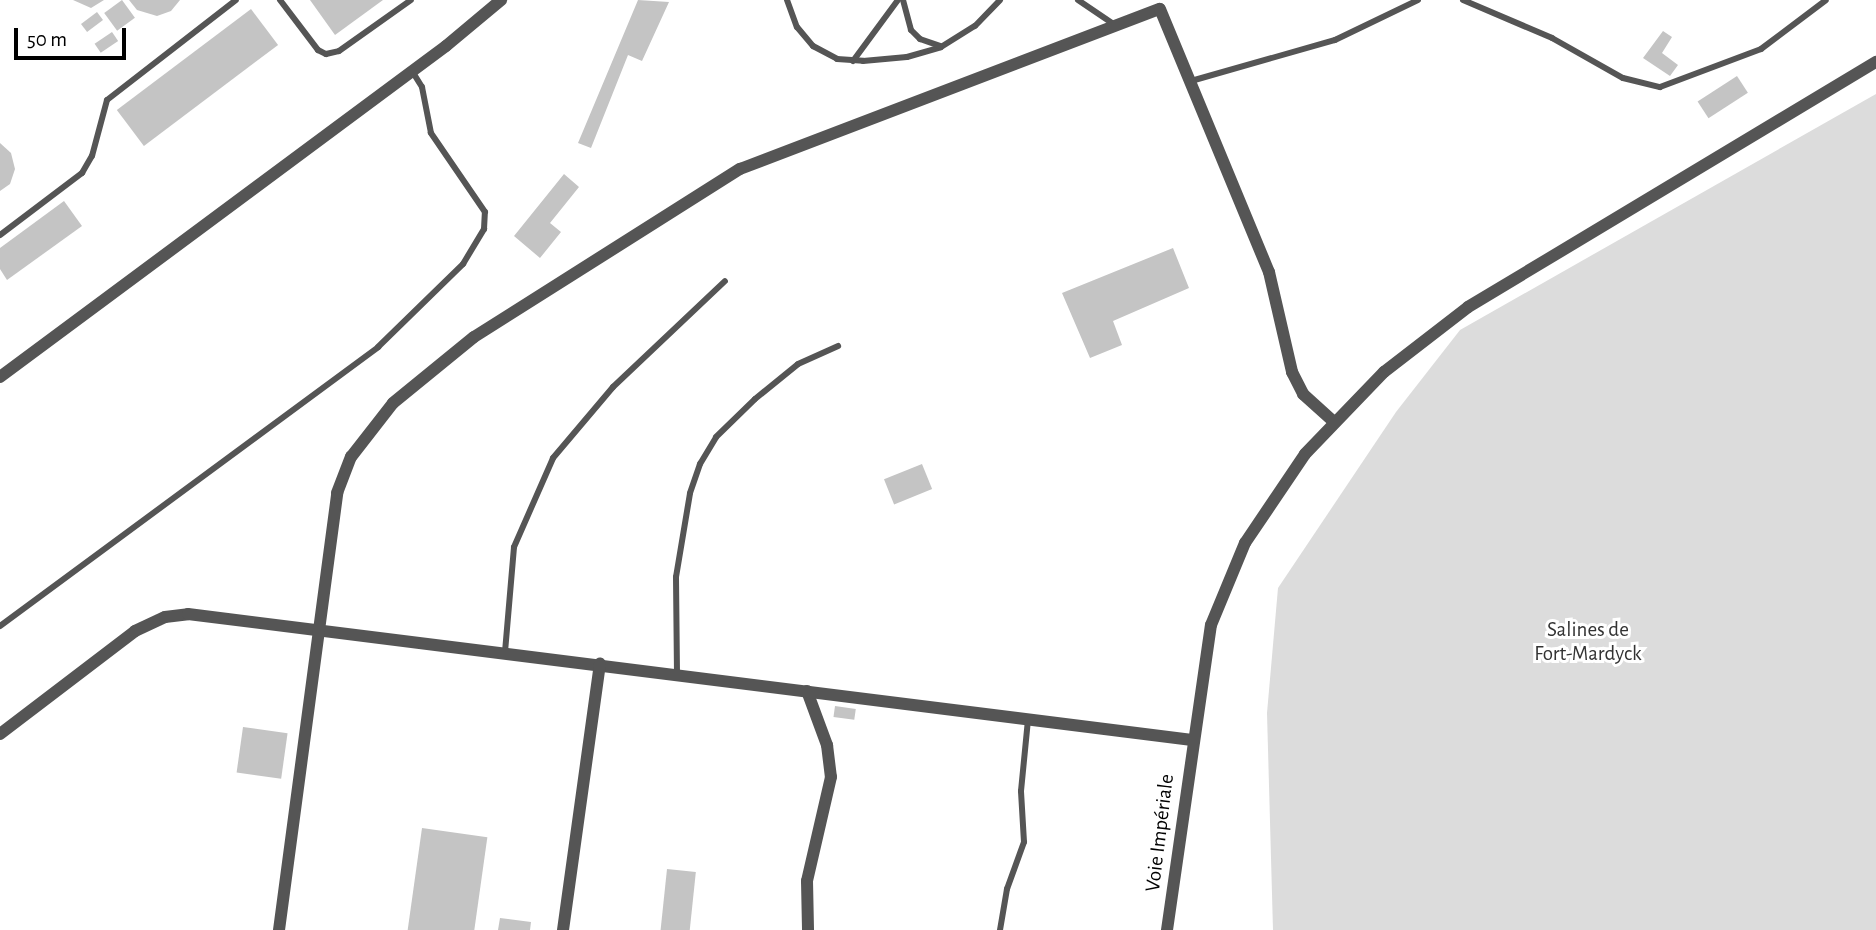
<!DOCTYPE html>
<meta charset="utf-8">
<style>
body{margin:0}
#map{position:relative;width:1876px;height:930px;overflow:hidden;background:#fff;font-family:"Alegreya Sans",sans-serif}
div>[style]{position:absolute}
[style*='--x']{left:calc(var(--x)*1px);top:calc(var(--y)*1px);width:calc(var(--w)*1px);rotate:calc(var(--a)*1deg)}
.green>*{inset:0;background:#dcdcdc}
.building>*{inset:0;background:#c4c4c4;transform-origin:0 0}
.lane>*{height:6px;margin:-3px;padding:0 3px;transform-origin:3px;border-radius:3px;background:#555}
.street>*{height:12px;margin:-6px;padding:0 6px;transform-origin:6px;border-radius:6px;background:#555}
span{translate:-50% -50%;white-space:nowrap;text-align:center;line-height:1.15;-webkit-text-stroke:6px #fff;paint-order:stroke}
.park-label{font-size:21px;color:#333}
.street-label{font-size:21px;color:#000}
.scale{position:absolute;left:14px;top:28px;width:112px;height:32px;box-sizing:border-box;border:4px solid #000;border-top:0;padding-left:9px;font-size:21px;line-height:24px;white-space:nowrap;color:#000;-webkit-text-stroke:5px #fff;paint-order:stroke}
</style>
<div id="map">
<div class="green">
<i style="clip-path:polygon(1876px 94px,1876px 930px,1273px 930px,1267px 713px,1278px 588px,1396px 412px,1460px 330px)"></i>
</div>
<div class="building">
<i style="clip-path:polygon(73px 0,104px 0,91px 8px)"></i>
<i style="left:122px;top:0;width:22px;height:22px;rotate:54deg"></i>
<i style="clip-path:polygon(129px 0,180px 0,171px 11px,157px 16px,137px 10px)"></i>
<i style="clip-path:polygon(310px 0,383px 0,335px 35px)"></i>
<i style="clip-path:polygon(638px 0,669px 2px,642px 61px,628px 55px,591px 148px,578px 143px)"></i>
<i style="left:251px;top:9px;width:45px;height:168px;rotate:53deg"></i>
<i style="left:97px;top:12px;width:10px;height:20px;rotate:53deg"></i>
<i style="clip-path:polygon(1663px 31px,1672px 37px,1662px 53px,1678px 65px,1670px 76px,1643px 58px)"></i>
<i style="left:112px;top:32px;width:11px;height:21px;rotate:56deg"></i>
<i style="left:1737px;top:76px;width:20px;height:47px;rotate:57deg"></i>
<i style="clip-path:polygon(0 143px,11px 153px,15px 169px,10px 184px,0 191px)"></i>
<i style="clip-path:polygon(564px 174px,579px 187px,550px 223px,561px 232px,540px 258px,514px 236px)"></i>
<i style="clip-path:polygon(64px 201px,82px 226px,7px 280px,0 269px,0 248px)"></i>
<i style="clip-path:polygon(1173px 248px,1189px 288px,1113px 321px,1122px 345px,1090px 358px,1062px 293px)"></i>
<i style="left:922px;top:464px;width:27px;height:41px;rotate:68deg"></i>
<i style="left:835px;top:706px;width:21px;height:11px;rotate:8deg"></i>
<i style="left:243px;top:727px;width:45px;height:46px;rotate:8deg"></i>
<i style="left:422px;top:828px;width:66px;height:103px;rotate:8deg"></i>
<i style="left:667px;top:869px;width:29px;height:62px;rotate:6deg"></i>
<i style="clip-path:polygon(500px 918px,531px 922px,530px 930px,498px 930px)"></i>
</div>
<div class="lane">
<i style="--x:280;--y:0;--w:63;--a:52.8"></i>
<i style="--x:318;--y:50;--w:9;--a:27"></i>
<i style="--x:326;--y:54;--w:13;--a:-13"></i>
<i style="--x:339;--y:51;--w:88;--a:-35.3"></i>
<i style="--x:787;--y:0;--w:29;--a:70"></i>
<i style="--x:797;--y:27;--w:25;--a:50"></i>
<i style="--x:813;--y:46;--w:27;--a:28"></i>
<i style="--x:837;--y:59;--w:26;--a:4"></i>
<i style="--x:863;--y:61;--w:44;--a:-5.2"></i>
<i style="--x:907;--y:57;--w:35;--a:-16"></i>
<i style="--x:941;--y:47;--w:40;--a:-32"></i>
<i style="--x:975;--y:26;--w:36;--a:-46"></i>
<i style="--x:903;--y:0;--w:31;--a:75"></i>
<i style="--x:911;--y:30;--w:13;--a:45"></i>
<i style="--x:920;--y:39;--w:21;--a:19"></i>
<i style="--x:1078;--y:0;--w:45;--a:34"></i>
<i style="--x:1463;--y:0;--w:97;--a:23.1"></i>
<i style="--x:1552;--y:38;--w:81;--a:29.4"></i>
<i style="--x:1623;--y:78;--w:38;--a:14"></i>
<i style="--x:1660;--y:87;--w:108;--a:-20.6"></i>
<i style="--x:1761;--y:49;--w:81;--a:-37"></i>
<i style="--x:853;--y:61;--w:76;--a:-53.6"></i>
<i style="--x:1191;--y:81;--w:150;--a:-15.9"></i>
<i style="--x:1335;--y:40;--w:92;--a:-25.7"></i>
<i style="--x:0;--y:235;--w:103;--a:-37.1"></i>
<i style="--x:82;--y:173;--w:20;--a:-60"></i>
<i style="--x:92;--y:156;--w:58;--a:-75"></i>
<i style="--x:107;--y:100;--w:163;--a:-37.8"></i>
<i style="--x:0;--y:626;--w:470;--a:-36.4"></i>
<i style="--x:378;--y:347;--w:119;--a:-44.3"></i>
<i style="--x:463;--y:264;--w:41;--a:-59"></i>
<i style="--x:484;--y:229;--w:17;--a:-87"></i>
<i style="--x:485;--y:212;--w:96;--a:-124.4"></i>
<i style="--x:431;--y:133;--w:47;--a:-101.1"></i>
<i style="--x:422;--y:87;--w:19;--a:-122"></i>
<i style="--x:505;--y:652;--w:105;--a:-85.1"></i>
<i style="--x:514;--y:547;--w:97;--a:-66.3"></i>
<i style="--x:553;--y:458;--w:93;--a:-49.8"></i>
<i style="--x:613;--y:387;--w:154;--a:-43.4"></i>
<i style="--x:677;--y:674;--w:97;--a:-90.6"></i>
<i style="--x:676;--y:577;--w:85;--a:-80.5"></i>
<i style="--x:690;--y:493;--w:31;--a:-71"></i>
<i style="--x:700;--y:464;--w:31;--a:-59"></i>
<i style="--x:716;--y:437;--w:54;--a:-44.3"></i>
<i style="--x:755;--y:399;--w:55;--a:-39.1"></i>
<i style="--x:798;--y:364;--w:44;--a:-24.2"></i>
<i style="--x:1000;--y:930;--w:42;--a:-80.3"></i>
<i style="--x:1007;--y:889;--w:50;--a:-70.1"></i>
<i style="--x:1024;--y:842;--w:51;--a:-93.4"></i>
<i style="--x:1021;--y:791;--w:72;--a:-84.4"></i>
</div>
<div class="street">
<i style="--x:0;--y:377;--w:555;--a:-36.58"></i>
<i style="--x:446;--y:46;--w:72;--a:-39.9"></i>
<i style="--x:807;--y:691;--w:58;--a:69.7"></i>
<i style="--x:827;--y:745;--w:32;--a:83"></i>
<i style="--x:831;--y:777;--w:107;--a:103"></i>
<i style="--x:807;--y:881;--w:49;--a:88.8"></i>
<i style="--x:0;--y:734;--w:170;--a:-37.3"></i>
<i style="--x:135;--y:631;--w:33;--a:-25"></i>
<i style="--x:165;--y:617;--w:23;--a:-7"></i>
<i style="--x:188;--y:614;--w:1012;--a:7.15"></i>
<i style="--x:279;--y:930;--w:441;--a:-82.4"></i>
<i style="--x:337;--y:493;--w:39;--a:-69"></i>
<i style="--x:351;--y:457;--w:68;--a:-52.1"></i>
<i style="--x:393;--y:403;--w:104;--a:-39.2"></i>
<i style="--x:474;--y:337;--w:315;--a:-32.3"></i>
<i style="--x:740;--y:169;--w:449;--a:-20.9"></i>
<i style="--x:1160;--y:9;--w:285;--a:67.5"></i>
<i style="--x:1269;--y:272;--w:103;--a:77"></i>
<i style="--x:1292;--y:372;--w:25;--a:63"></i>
<i style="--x:1303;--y:394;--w:42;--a:42.1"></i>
<i style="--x:563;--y:930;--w:269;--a:-82.1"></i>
<i style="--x:1167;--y:930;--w:308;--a:-81.8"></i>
<i style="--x:1211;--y:625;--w:89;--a:-67.5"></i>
<i style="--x:1245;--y:543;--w:107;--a:-56"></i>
<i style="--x:1305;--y:454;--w:114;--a:-46.1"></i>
<i style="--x:1384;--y:372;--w:106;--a:-37.7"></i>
<i style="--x:1468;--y:307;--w:476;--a:-31"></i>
</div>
<div class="park-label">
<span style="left:1588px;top:642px">Salines de<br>Fort-Mardyck</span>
</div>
<div class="street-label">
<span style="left:1160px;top:833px;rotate:-83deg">Voie Impériale</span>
</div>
<div class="scale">50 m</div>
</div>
